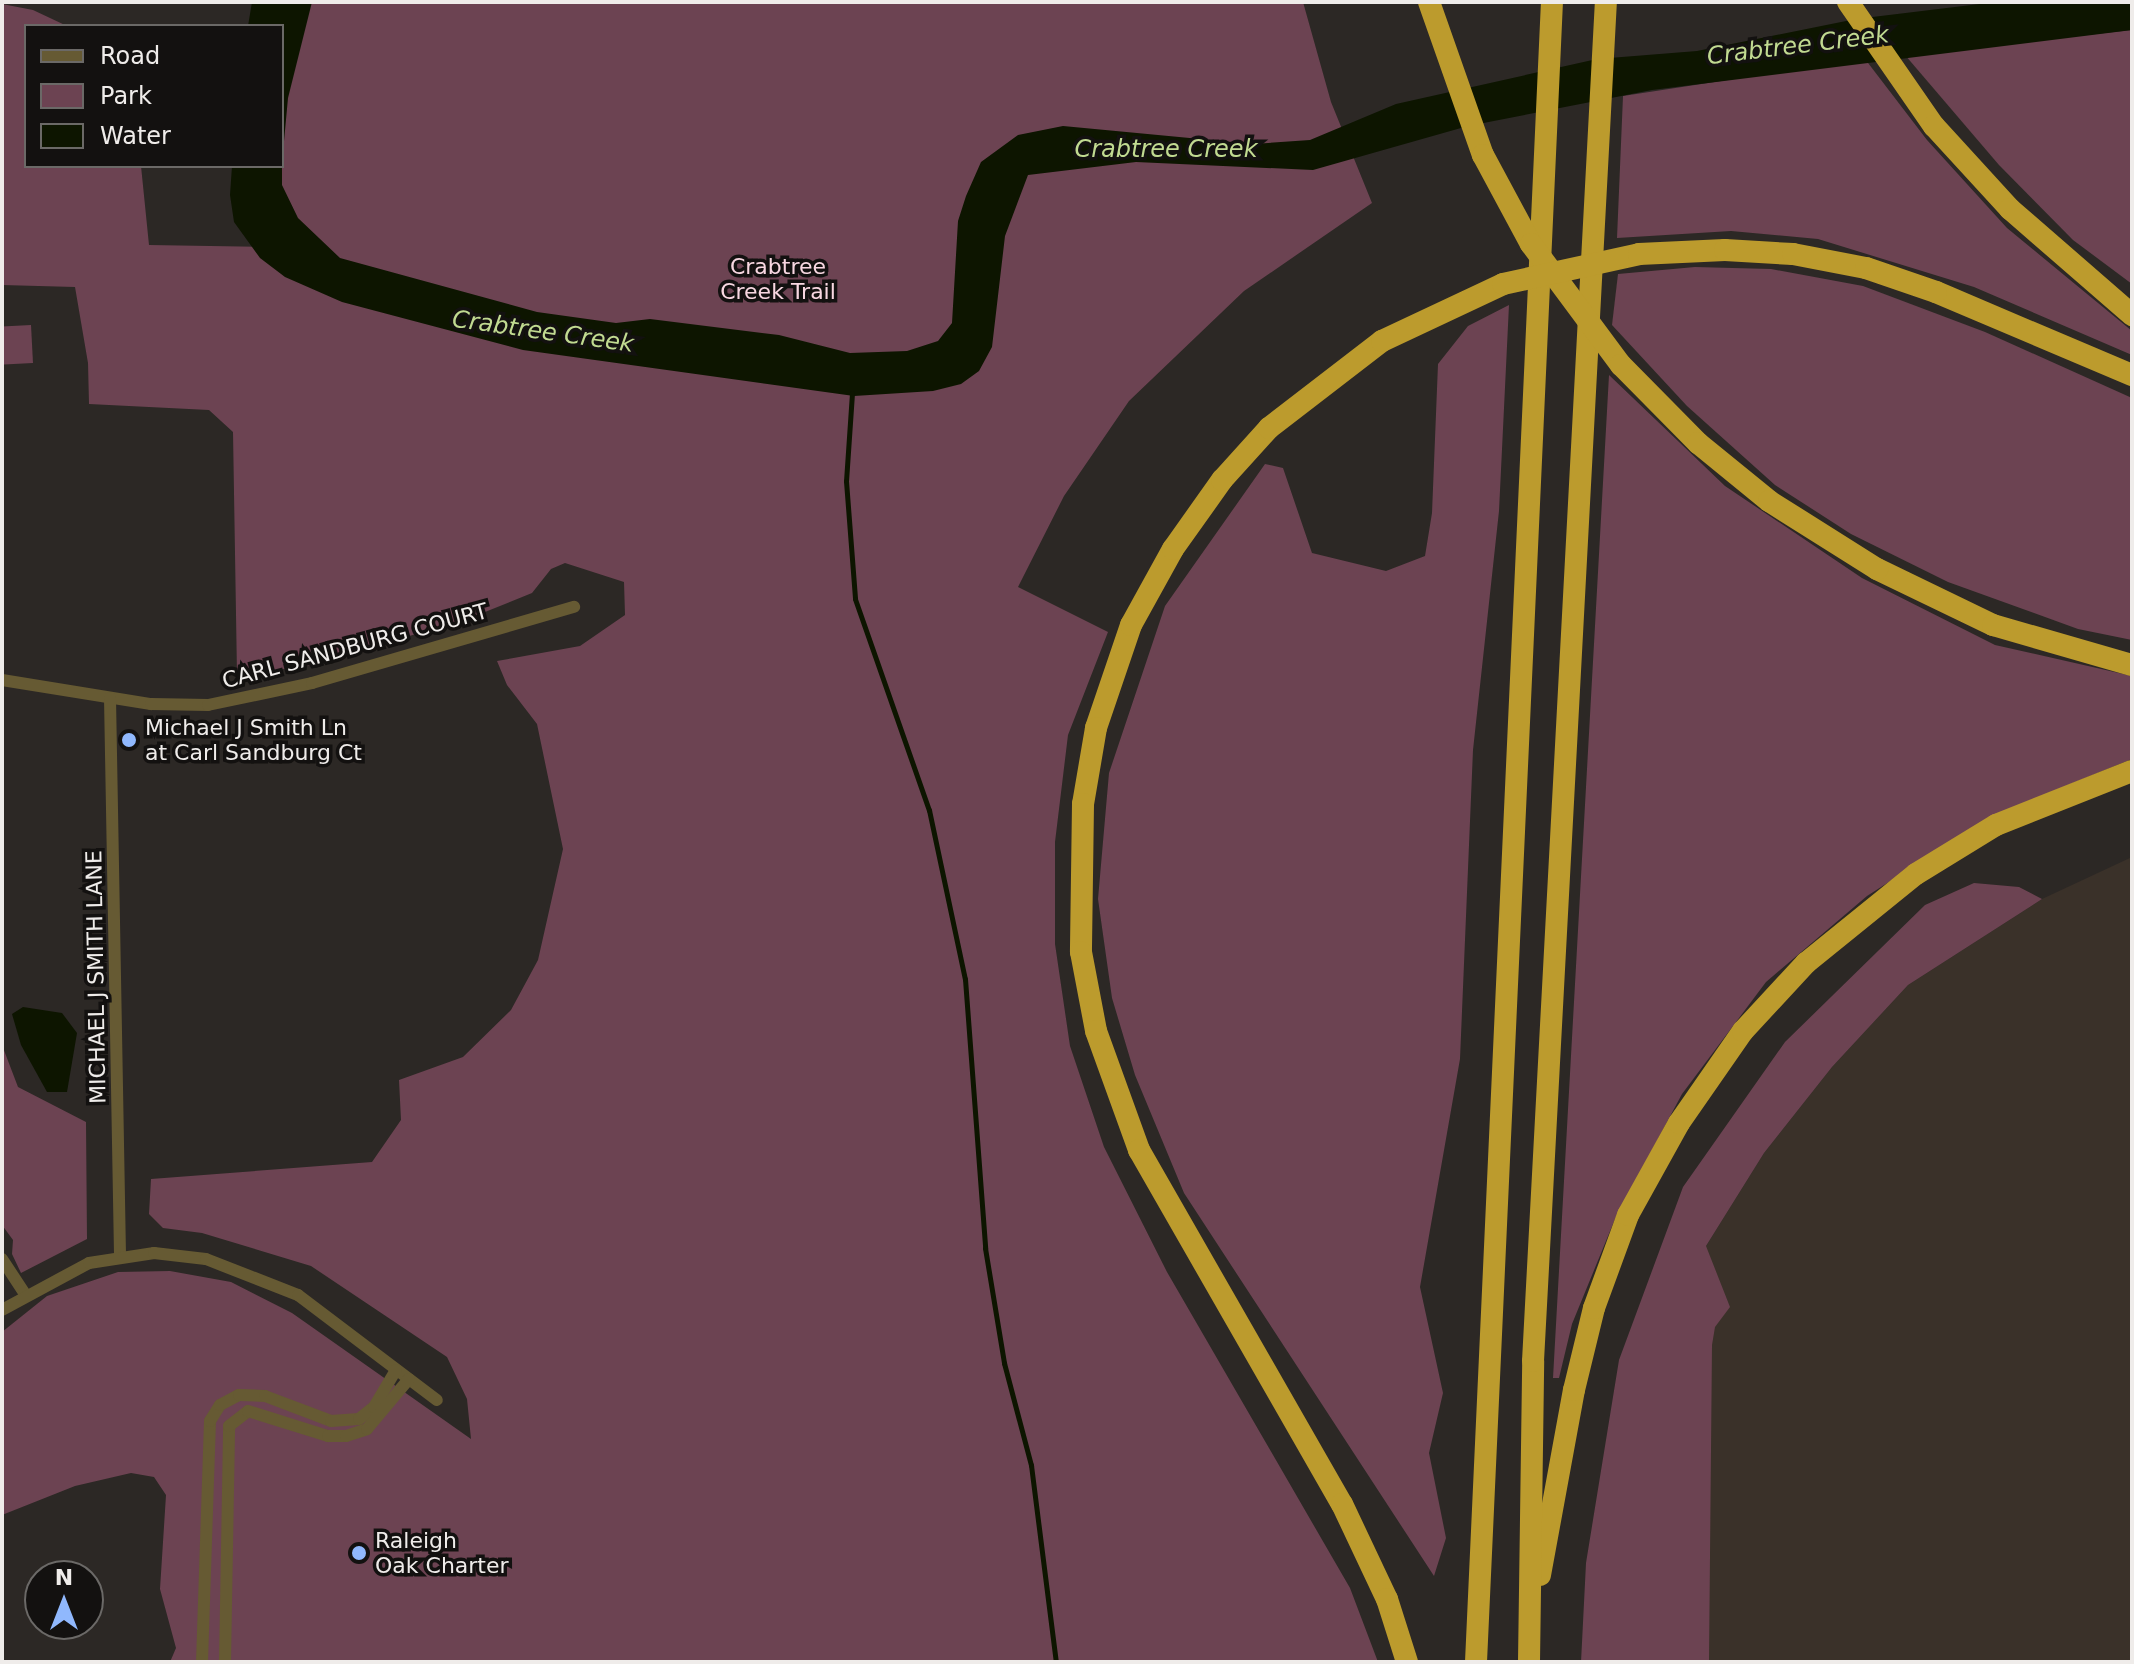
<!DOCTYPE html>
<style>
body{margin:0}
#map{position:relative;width:2134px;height:1664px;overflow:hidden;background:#2c2825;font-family:"DejaVu Sans",sans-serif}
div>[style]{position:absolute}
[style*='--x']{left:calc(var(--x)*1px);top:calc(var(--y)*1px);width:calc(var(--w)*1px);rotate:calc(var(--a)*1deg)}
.built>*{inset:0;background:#3a3129}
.green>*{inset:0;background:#6c4352;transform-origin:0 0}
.water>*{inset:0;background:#0d1500}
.stream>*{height:5px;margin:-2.5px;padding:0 2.5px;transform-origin:2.5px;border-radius:2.5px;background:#0d1500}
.street>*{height:12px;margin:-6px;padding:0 6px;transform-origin:6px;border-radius:6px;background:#665a33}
.highway>*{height:22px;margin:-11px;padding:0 11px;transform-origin:11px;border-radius:11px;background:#bc9b2d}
.highway-bridge>*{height:22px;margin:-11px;padding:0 11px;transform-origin:11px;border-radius:11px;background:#bc9b2d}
.dots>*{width:22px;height:22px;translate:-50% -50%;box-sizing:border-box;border:4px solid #131110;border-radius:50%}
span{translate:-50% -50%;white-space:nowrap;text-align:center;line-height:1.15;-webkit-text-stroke:7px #131110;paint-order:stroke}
.park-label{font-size:22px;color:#f8d7e1}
.street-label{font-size:22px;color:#efecea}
.poi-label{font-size:22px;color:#efecea}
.left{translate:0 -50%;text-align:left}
.water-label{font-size:24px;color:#c1da91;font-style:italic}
.frame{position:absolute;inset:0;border:4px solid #efecea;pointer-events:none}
.legend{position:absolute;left:24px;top:24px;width:260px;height:144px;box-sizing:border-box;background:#131110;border:2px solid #6b6967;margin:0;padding:10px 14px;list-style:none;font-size:24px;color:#efecea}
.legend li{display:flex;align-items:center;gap:16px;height:40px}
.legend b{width:40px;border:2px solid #6b6967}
.north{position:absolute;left:24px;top:1560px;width:80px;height:80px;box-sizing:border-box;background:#131110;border:2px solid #6b6967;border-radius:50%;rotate:0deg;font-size:22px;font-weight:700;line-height:32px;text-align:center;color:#efecea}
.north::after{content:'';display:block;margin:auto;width:28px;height:36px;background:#90b8fd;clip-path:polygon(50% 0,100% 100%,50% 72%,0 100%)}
</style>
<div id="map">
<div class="built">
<i style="clip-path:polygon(2132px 857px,2132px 1662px,1619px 1662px,1706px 1246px,1764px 1153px,1832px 1067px,1908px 985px,2042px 899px)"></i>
</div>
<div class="green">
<i style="clip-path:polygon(261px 2px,1303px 2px,1331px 102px,1372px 203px,1244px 291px,1129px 401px,1064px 496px,1018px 587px,1108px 632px,1068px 735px,1055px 842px,1055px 944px,1070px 1046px,1104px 1147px,1167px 1272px,1350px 1588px,1378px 1662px,170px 1662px,176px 1648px,160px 1589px,166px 1495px,154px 1477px,131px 1473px,75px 1486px,2px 1515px,2px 1332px,47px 1296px,118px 1272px,170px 1271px,231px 1282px,292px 1313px,471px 1439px,467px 1399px,447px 1357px,311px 1266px,202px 1233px,163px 1228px,149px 1214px,151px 1179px,372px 1162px,401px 1120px,399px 1080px,463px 1057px,511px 1010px,538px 960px,563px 849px,537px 724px,507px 685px,497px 661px,580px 646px,625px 615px,624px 582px,565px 563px,551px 569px,532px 593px,475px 616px,314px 665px,237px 675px,233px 432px,209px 410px,89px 404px,88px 363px,75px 287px,2px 285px,2px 4px,33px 10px,67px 26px,26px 26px,26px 166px,141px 166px,149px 245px,264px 247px,240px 166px,282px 166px,282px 26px)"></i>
<i style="clip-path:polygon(2132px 30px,2132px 284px,2073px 240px,1999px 165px,1905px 55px)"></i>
<i style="clip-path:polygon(1865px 59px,1927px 140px,2007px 228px,2132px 331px,2132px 355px,1974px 287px,1818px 239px,1731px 231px,1617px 238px,1623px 96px)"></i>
<i style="clip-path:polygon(1695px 267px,1771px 269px,1863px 286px,1985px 332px,2132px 398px,2132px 640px,2078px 629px,1948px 582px,1851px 534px,1775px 485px,1687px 406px,1612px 325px,1618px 274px)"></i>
<i style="clip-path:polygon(1509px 305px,1499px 511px,1473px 750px,1460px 1059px,1420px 1287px,1443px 1393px,1429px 1453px,1446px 1538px,1434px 1576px,1184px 1193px,1135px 1075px,1112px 998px,1098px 899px,1109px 773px,1165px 606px,1265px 464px,1283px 468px,1312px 553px,1386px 571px,1425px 556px,1432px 513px,1438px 364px,1468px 326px)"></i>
<i style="left:31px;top:325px;width:38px;height:29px;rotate:87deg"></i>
<i style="clip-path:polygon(1609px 375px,1725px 486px,1862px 578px,1995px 645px,2132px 676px,2132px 759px,1992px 816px,1867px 896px,1766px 982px,1682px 1094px,1615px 1219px,1572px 1324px,1559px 1378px,1553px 1378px)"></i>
<i style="clip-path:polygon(1974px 883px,2019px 887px,2042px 899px,1908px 985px,1832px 1067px,1764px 1153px,1706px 1246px,1730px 1307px,1715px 1327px,1712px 1345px,1709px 1662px,1581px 1662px,1586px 1563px,1619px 1360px,1683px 1187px,1785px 1042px,1925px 905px)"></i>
<i style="clip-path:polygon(2px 1045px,18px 1087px,86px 1122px,87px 1239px,21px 1273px,12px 1254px,13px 1240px,2px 1225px)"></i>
</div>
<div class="water">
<i style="clip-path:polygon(252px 2px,312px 2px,288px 98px,282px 163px,282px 26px,248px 26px)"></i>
<i style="clip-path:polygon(1996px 2px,2132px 2px,2132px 30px,1652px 90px,1468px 126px,1313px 170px,1136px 162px,1028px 175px,1005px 236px,992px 347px,979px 371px,961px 384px,933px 391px,854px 396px,523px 350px,342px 302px,285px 277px,260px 258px,234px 222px,230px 195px,232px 166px,282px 166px,282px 185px,298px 218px,340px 258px,537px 312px,616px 323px,650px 319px,779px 335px,850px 353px,907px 351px,938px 341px,952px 323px,958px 221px,966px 196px,981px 162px,1018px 135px,1063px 126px,1253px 144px,1310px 140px,1396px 104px,1597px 59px,1697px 51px,1856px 19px)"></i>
<i style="clip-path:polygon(23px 1007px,62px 1013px,77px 1033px,67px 1092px,47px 1092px,21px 1045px,12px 1014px)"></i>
</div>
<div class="stream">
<i style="--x:852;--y:393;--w:88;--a:93.9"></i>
<i style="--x:846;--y:481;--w:118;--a:85.6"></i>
<i style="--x:855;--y:599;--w:224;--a:70.7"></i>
<i style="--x:929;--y:810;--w:173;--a:78"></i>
<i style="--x:965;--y:979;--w:270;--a:85.7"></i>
<i style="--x:985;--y:1248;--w:117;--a:80.6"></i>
<i style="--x:1004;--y:1363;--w:106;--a:75.2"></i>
<i style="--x:1031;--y:1465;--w:199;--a:82.8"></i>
</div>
<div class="street">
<i style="--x:2;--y:680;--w:151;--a:9.2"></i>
<i style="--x:151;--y:704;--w:57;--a:1"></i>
<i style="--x:208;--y:705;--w:106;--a:-11.9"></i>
<i style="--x:312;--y:683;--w:273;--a:-16.2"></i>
<i style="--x:110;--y:698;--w:557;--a:88.97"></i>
<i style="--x:2;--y:1259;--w:42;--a:56.7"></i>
<i style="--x:2;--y:1310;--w:99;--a:-28.4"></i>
<i style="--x:89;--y:1263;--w:66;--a:-8.7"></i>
<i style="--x:154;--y:1253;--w:52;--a:6.6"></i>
<i style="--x:206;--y:1259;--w:99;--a:21.4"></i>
<i style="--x:298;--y:1295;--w:174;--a:37.1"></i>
<i style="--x:202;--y:1662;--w:241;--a:-88.1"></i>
<i style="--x:210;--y:1421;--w:19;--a:-58"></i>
<i style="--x:220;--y:1405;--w:21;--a:-28"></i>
<i style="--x:239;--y:1395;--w:26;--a:2"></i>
<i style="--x:265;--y:1396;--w:71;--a:20.7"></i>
<i style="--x:331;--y:1421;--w:28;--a:-4"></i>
<i style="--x:359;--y:1419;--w:19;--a:-39"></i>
<i style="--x:374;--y:1407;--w:43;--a:-59.3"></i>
<i style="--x:225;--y:1662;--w:236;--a:-89"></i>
<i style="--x:229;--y:1426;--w:24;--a:-38"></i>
<i style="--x:248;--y:1411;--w:84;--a:17.4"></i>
<i style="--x:328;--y:1436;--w:18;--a:0"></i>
<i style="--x:346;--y:1436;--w:22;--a:-18"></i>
<i style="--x:367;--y:1429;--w:65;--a:-50"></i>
</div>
<div class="highway">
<i style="--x:1848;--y:2;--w:151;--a:55.3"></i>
<i style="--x:1934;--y:126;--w:113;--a:47.5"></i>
<i style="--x:2010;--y:209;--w:162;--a:41"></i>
<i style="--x:1936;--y:292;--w:213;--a:23"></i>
<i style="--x:1877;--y:569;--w:129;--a:25.8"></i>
<i style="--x:1993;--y:625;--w:145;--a:16.1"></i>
<i style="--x:1131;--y:625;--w:109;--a:108.8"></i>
<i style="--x:1096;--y:728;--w:77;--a:99.7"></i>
<i style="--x:1083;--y:804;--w:148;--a:90.8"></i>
<i style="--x:1081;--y:952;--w:80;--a:79.2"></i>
<i style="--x:1096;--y:1031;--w:127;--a:70.1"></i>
<i style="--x:1139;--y:1150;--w:408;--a:60.2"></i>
<i style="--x:1342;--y:1504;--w:105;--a:64.7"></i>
<i style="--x:1387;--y:1599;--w:66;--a:72.4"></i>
<i style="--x:1540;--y:1575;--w:188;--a:-79.6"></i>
<i style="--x:1574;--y:1390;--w:84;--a:-76.3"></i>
<i style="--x:1594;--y:1308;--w:99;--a:-69.9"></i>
<i style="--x:1628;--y:1215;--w:105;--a:-61"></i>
<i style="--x:1679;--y:1123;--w:112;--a:-55.2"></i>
<i style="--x:1743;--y:1031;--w:93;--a:-47.2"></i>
<i style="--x:1806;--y:963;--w:141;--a:-39"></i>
<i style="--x:1916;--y:874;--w:94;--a:-31.5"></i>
<i style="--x:1996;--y:825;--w:146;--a:-21.7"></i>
<i style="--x:1476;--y:1662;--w:1662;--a:-87.38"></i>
<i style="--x:1529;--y:1662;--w:301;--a:-89.2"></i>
<i style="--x:1533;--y:1361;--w:1361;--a:-86.93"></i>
</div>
<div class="highway-bridge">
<i style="--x:1429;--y:2;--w:162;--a:70.6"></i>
<i style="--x:1483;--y:155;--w:101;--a:61.7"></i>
<i style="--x:1531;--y:244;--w:151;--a:53.4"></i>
<i style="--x:1621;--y:365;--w:110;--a:45.4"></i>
<i style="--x:1698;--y:443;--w:92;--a:39.2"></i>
<i style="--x:1769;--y:501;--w:128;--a:32.2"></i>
<i style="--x:1131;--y:625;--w:87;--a:-61.1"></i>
<i style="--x:1173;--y:549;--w:85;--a:-54.6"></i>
<i style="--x:1222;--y:480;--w:70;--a:-47.9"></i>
<i style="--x:1269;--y:428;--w:143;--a:-37.6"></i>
<i style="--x:1382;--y:341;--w:134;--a:-25.2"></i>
<i style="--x:1503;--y:284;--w:139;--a:-12.4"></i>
<i style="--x:1639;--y:254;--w:86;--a:-2.7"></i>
<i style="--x:1725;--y:250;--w:68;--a:3.4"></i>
<i style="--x:1793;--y:254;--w:74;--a:10.9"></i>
<i style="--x:1866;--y:268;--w:74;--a:18.9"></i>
</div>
<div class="dots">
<i style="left:129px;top:740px;background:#90b8fd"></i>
<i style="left:359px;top:1553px;background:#90b8fd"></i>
</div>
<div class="park-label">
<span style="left:778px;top:279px">Crabtree<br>Creek Trail</span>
</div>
<div class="street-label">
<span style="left:355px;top:646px;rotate:-15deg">CARL SANDBURG COURT</span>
<span style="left:96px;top:977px;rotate:-91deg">MICHAEL J SMITH LANE</span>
</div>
<div class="poi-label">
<span class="left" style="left:145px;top:740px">Michael J Smith Ln<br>at Carl Sandburg Ct</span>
<span class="left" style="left:375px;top:1553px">Raleigh<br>Oak Charter</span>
</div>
<div class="water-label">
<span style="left:1798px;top:46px;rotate:-7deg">Crabtree Creek</span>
<span style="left:1166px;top:150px">Crabtree Creek</span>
<span style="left:543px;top:332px;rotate:8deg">Crabtree Creek</span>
</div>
<div class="frame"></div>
<ul class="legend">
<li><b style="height:10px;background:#665a33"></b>Road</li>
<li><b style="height:22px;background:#6c4352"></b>Park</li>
<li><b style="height:22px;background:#0d1500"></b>Water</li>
</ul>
<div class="north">N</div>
</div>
